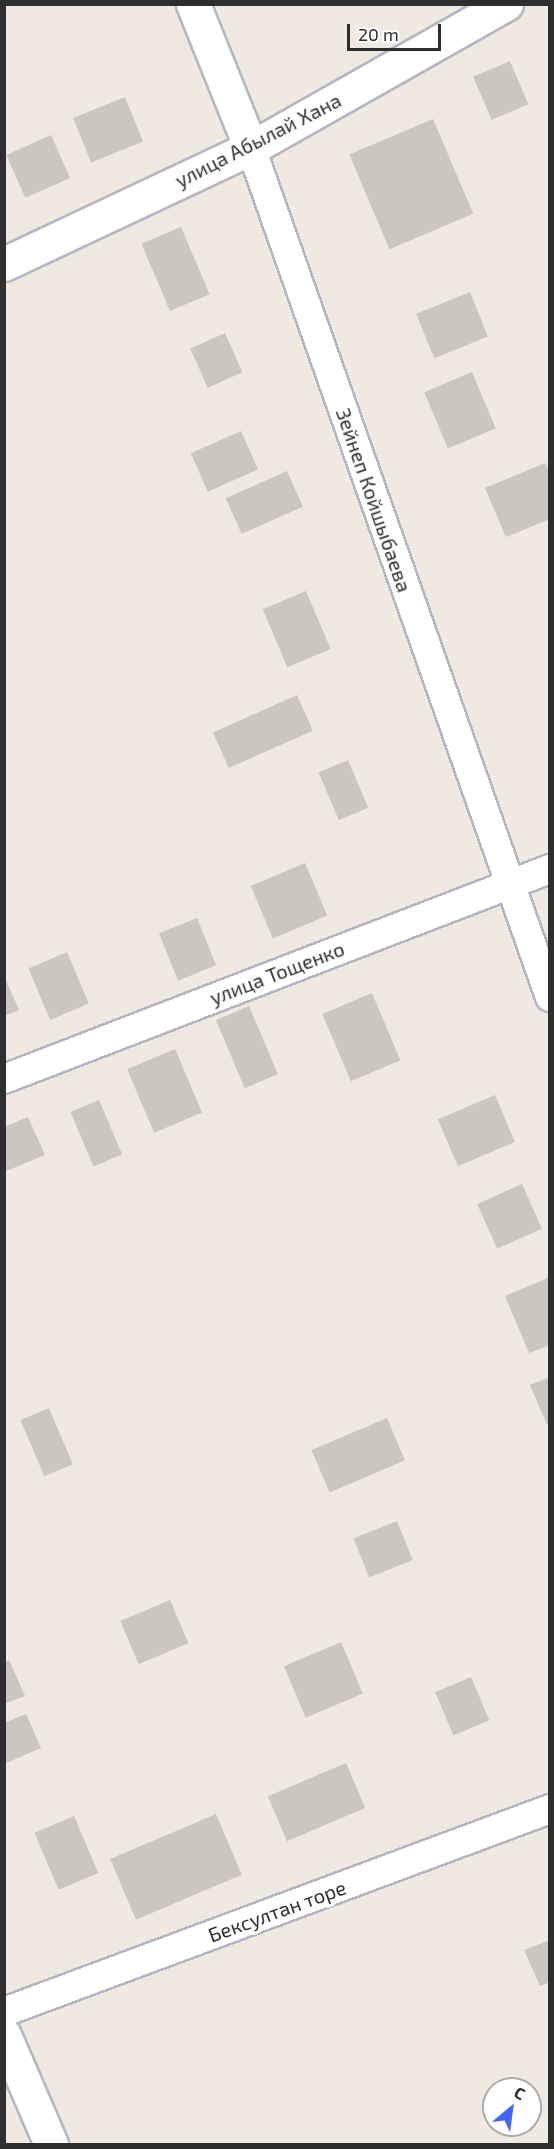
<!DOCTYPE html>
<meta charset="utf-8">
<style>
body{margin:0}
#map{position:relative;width:554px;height:2149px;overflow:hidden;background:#efe9e1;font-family:"Exo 2",sans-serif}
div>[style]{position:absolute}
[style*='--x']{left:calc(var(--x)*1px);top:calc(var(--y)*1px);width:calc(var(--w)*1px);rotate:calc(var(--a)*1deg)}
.building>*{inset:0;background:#cbc7bf;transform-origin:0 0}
.roads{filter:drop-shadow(2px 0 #b4b7c1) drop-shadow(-2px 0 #b4b7c1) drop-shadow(0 2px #b4b7c1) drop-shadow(0 -2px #b4b7c1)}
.street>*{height:28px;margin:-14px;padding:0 14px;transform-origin:14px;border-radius:14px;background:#fff}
.secondary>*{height:33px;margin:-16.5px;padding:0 16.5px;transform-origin:16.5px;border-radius:16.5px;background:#fff}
span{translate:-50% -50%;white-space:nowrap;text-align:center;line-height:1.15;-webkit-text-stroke:6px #fff;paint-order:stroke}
.street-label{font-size:20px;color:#2e2e2e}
.frame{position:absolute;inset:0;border:6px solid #2e2e2e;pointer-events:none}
.north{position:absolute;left:482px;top:2077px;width:60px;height:60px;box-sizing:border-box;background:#fff;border:2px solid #ababab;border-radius:50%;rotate:29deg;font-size:16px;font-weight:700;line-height:24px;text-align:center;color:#2e2e2e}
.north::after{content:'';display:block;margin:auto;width:21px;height:27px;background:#4264fb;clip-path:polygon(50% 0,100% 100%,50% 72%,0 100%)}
.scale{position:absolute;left:347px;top:24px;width:94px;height:27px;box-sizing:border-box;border:3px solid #2e2e2e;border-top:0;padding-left:8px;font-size:18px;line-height:21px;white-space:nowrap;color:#2e2e2e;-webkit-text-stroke:4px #fff;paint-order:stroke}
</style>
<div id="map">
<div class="building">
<i style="left:510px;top:61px;width:47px;height:40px;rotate:67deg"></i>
<i style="left:125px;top:97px;width:48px;height:56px;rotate:68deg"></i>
<i style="left:433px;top:119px;width:103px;height:91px;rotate:67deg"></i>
<i style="left:51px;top:135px;width:47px;height:49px;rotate:66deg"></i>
<i style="left:181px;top:227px;width:73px;height:43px;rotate:67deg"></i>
<i style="left:470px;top:292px;width:48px;height:58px;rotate:68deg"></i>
<i style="left:225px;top:333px;width:43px;height:38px;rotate:66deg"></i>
<i style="left:472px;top:372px;width:61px;height:52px;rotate:67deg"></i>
<i style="left:241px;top:431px;width:42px;height:55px;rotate:66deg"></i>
<i style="clip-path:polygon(545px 463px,550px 474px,550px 519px,506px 537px,485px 488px)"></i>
<i style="left:287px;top:471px;width:39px;height:67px;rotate:66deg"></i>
<i style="left:306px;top:591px;width:63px;height:47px;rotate:67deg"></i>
<i style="left:297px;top:695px;width:39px;height:92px;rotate:66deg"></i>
<i style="left:348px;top:760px;width:52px;height:32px;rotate:67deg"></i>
<i style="left:305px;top:863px;width:57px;height:59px;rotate:67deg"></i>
<i style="left:197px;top:918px;width:51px;height:41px;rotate:68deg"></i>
<i style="left:67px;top:952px;width:56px;height:42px;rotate:67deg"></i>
<i style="clip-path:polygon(4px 975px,19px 1010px,4px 1016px)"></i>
<i style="left:372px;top:993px;width:73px;height:54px;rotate:67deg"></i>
<i style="left:249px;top:1006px;width:74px;height:36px;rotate:67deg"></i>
<i style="left:175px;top:1049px;width:69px;height:52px;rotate:67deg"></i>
<i style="left:495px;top:1095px;width:51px;height:62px;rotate:67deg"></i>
<i style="left:99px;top:1100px;width:59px;height:31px;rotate:67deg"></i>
<i style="clip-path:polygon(28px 1117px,45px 1155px,4px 1172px,4px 1127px)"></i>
<i style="left:522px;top:1184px;width:49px;height:49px;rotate:66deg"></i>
<i style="clip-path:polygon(550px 1277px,550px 1345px,529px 1353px,505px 1296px)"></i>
<i style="clip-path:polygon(550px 1377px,550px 1423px,547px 1425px,530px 1385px)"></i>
<i style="left:49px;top:1408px;width:61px;height:31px;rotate:67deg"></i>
<i style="left:387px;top:1418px;width:46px;height:82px;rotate:67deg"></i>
<i style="left:397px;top:1521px;width:42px;height:47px;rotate:68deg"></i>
<i style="left:170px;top:1600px;width:47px;height:54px;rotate:67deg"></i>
<i style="left:341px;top:1642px;width:56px;height:62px;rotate:67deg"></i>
<i style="clip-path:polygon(9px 1660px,25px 1696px,4px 1704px,4px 1662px)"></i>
<i style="left:471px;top:1677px;width:47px;height:39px;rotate:67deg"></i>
<i style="clip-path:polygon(26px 1714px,41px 1748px,4px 1764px,4px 1723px)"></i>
<i style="left:346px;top:1763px;width:49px;height:85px;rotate:67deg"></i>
<i style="left:216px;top:1814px;width:66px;height:115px;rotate:67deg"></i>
<i style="left:74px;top:1816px;width:62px;height:43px;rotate:67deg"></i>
<i style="clip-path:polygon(550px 1940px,550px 1982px,540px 1986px,524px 1950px)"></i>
</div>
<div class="roads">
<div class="street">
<i style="--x:251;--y:148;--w:900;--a:70.6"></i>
<i style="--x:4;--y:1079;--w:585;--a:-21.04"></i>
<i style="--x:4;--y:2012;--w:583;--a:-20.39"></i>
</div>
<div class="secondary">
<i style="--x:193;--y:4;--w:155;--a:68.1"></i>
<i style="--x:4;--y:264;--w:273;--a:-25.2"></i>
<i style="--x:251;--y:148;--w:293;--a:-29.5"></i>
<i style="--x:4;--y:2035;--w:119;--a:66.7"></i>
</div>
</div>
<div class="street-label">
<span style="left:258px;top:140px;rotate:-27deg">улица Абылай Хана</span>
<span style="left:374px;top:500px;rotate:71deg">Зейнеп Койшыбаева</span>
<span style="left:277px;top:973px;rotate:-21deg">улица Тощенко</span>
<span style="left:277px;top:1911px;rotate:-20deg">Бексултан торе</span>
</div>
<div class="frame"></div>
<div class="north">С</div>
<div class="scale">20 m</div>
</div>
